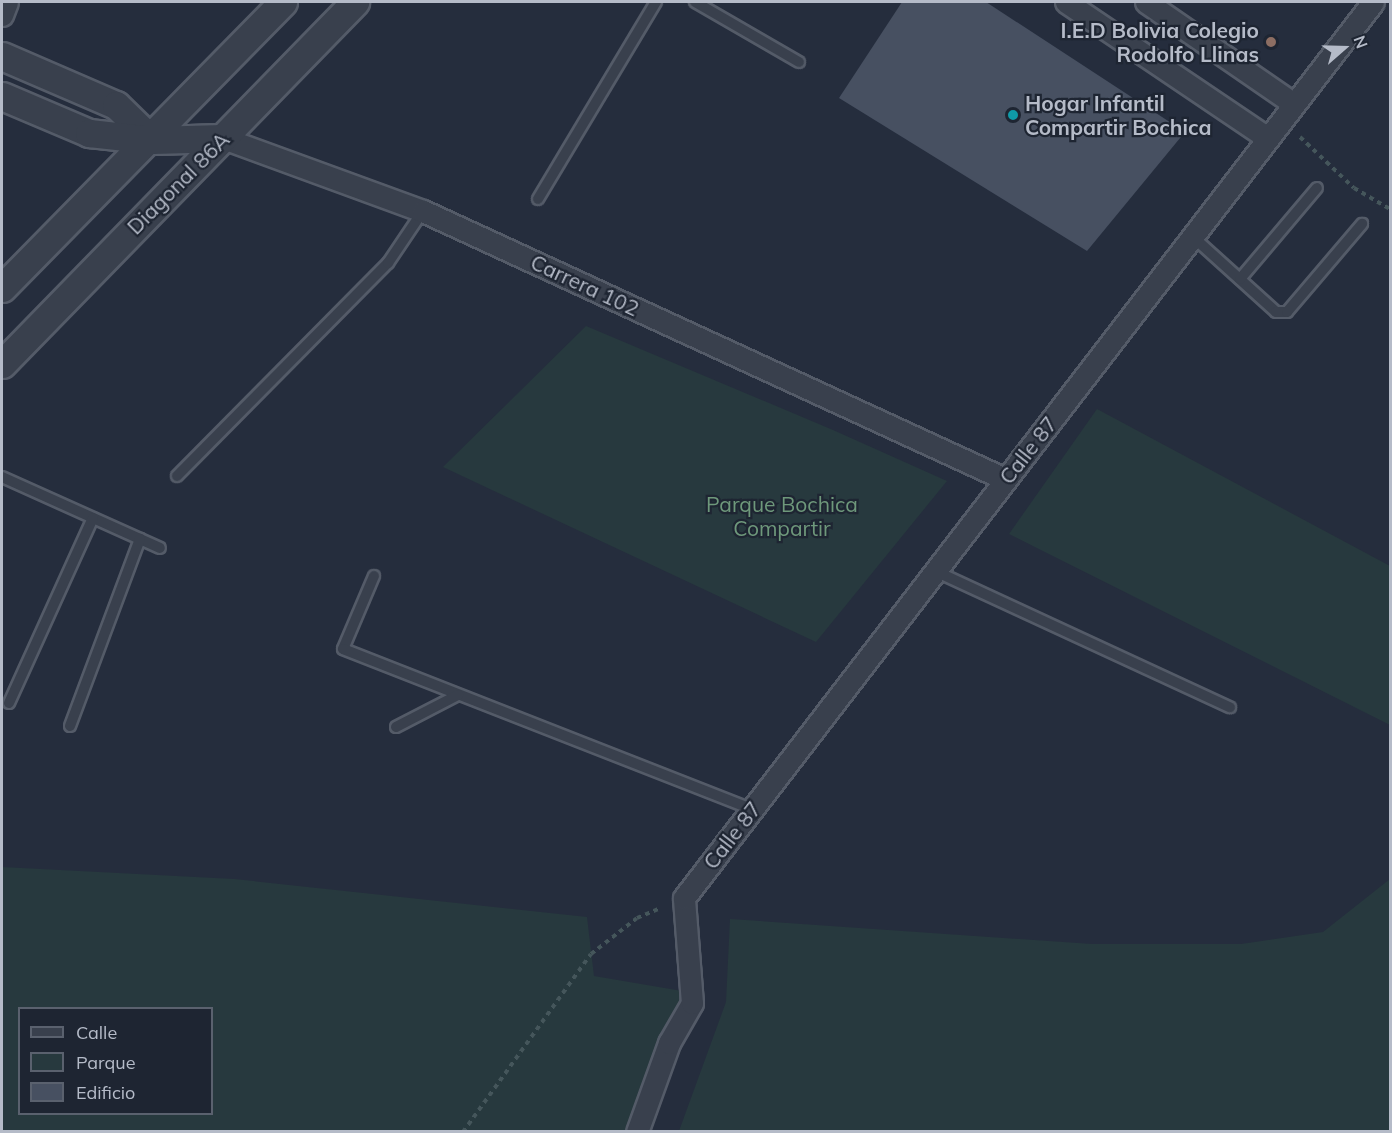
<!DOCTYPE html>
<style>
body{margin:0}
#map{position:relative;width:1392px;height:1133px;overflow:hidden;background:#252d3d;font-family:Mulish,sans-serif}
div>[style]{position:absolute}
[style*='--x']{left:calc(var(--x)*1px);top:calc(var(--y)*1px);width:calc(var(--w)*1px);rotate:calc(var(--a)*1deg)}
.green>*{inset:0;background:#27393e}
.building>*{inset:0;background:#475061}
.path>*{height:4px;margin-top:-2px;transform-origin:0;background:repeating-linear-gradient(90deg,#45565b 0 4.5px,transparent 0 9px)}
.roads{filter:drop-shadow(2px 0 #545b68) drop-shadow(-2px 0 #545b68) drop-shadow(0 2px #545b68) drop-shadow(0 -2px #545b68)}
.service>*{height:10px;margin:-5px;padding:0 5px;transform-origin:5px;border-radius:5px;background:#39404d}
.minor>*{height:21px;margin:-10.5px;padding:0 10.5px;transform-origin:10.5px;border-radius:10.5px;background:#39404d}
.tertiary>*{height:27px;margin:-13.5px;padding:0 13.5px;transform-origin:13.5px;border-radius:13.5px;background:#39404d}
.dots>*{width:16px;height:16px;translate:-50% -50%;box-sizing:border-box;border:3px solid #1e2532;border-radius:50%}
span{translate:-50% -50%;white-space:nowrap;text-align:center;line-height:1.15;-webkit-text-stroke:4.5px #1e2532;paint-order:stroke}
.poi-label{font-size:21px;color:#b5bbc8;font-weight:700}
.right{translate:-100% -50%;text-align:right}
.left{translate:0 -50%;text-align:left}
.street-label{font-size:21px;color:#b5bbc8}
.park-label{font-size:21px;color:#6e987b}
.frame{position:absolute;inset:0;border:3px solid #b5bbc8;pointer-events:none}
.legend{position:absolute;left:18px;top:1007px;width:195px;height:108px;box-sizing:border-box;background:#1e2532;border:2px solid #5a616e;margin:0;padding:8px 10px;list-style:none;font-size:18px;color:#b5bbc8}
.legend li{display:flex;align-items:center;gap:12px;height:30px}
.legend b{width:30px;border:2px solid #5a616e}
.north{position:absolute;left:1314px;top:18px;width:60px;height:60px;-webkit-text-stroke:4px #1e2532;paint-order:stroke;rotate:70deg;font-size:16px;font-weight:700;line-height:24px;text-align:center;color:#b5bbc8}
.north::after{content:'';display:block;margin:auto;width:21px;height:27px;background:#b5bbc8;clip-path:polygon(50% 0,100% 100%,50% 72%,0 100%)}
</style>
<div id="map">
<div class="green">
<i style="clip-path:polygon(586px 326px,833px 430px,947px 481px,816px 642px,443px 467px)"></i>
<i style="clip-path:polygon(1097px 409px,1390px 566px,1390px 725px,1009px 534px)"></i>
<i style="clip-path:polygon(evenodd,2px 867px,234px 879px,587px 917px,594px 976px,688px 992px,631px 1131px,2px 1131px,2px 867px,20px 1008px,212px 1008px,212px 1114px,20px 1114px,20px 1008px)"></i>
<i style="clip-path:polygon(1390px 879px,1390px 1131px,679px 1131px,726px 1002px,730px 919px,1092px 944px,1241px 944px,1323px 932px)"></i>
</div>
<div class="building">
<i style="clip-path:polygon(902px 2px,986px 2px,1185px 132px,1087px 251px,839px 98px)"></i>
</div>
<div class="path">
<i style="--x:1300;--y:137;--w:74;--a:43.4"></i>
<i style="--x:1354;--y:188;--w:42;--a:30.3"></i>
<i style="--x:463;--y:1132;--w:219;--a:-54.3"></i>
<i style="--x:591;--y:954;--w:58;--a:-38"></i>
<i style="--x:637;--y:918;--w:26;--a:-23"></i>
</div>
<div class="roads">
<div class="service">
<i style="--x:695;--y:2;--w:120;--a:30"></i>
<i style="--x:538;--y:199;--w:230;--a:-59.1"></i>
<i style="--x:1192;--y:236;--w:113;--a:42.1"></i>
<i style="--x:1276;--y:312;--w:11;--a:0"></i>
<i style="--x:1287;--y:312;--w:116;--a:-49.6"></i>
<i style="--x:1240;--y:279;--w:119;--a:-49.8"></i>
<i style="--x:177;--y:476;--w:300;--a:-45.3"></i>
<i style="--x:388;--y:263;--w:63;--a:-56.1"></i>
<i style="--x:2;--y:477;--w:173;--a:24.2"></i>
<i style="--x:935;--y:571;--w:325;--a:24.8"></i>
<i style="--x:374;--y:576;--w:79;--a:113"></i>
<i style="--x:343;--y:649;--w:439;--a:21.4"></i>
<i style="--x:9;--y:703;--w:203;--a:-65.6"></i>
<i style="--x:70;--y:726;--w:200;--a:-69.5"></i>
<i style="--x:396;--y:727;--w:70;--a:-27.3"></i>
</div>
<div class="minor">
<i style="--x:1066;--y:2;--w:244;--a:34"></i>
<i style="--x:1146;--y:2;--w:180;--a:34.6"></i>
<i style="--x:2;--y:15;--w:14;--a:-69"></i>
<i style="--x:223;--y:138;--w:213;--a:20.1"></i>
<i style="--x:423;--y:211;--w:641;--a:24.73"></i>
<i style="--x:637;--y:1132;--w:95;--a:-70.2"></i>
<i style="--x:669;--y:1043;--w:46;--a:-60.1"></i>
<i style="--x:692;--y:1003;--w:105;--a:-94.4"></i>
<i style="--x:684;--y:898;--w:1130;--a:-52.44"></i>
</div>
<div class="tertiary">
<i style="--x:2;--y:56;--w:124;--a:23.3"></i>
<i style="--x:116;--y:105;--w:50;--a:44.2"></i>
<i style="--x:2;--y:96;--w:95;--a:23"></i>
<i style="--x:89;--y:133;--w:63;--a:6.3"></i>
<i style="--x:152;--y:140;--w:71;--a:-1.6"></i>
<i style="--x:2;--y:288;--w:401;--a:-45.5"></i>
<i style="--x:2;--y:364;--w:506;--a:-45.72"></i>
</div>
</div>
<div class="dots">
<i style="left:1271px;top:42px;background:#8d6e63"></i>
<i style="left:1013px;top:115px;background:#0f9aa8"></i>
</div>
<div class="poi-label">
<span class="right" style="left:1259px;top:42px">I.E.D Bolivia Colegio<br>Rodolfo Llinas</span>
<span class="left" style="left:1025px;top:115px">Hogar Infantil<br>Compartir Bochica</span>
</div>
<div class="street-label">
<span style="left:178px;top:183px;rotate:-45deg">Diagonal 86A</span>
<span style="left:585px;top:285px;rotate:25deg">Carrera 102</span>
<span style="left:1028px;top:450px;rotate:-52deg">Calle 87</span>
<span style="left:732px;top:835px;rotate:-52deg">Calle 87</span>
</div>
<div class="park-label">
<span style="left:782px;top:516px">Parque Bochica<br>Compartir</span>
</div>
<div class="frame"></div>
<ul class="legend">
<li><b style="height:8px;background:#39404d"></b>Calle</li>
<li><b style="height:16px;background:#27393e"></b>Parque</li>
<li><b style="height:16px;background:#475061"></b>Edificio</li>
</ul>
<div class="north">N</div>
</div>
